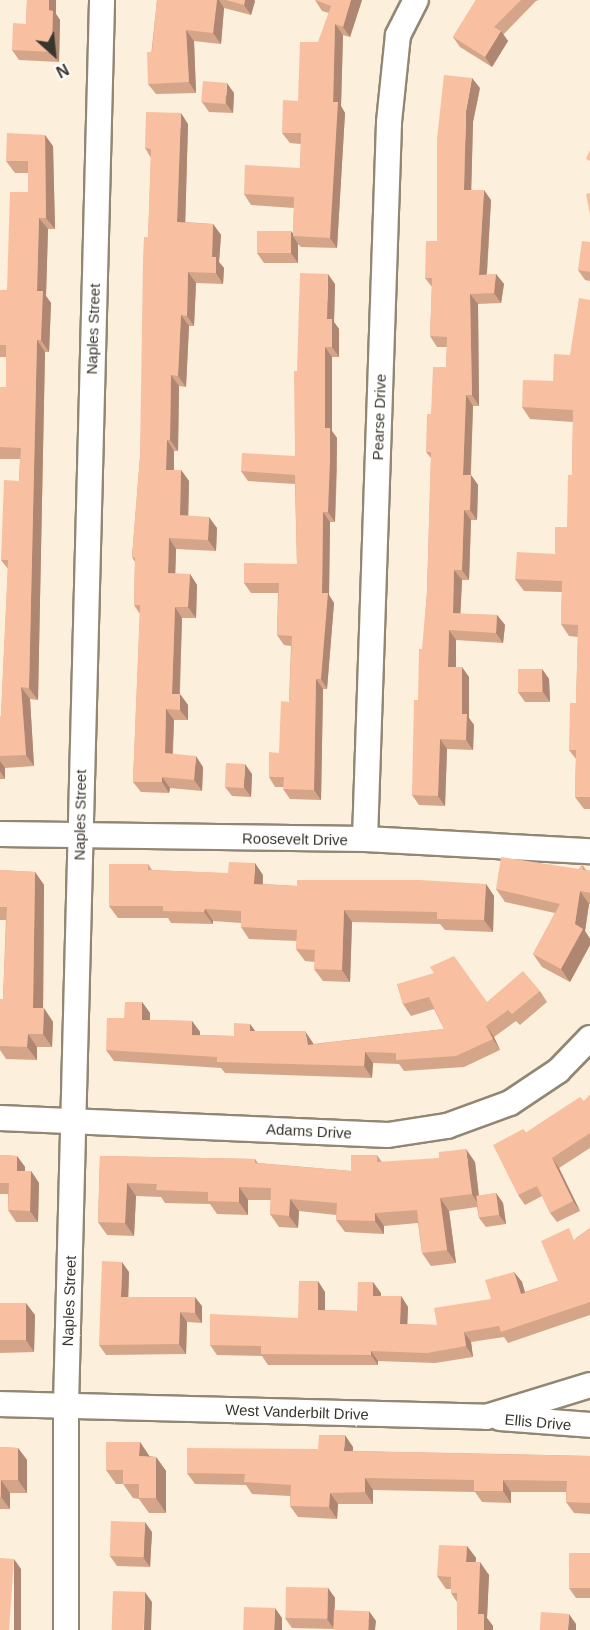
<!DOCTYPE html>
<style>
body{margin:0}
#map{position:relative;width:590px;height:1630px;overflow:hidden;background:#fcefdc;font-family:Arial,sans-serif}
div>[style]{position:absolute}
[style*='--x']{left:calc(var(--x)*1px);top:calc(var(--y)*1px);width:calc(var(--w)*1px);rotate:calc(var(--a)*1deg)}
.roads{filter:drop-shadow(2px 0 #928775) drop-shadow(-2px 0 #928775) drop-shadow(0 2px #928775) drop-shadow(0 -2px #928775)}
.street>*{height:24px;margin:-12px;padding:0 12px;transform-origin:12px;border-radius:12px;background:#fff}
.wall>*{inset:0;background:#d5a58a}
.shaded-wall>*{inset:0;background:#ae8671}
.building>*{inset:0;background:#f8c0a1;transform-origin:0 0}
span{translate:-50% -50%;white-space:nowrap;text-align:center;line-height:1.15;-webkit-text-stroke:5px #fff;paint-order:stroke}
.street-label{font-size:15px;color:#3a352e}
.north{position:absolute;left:24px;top:24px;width:60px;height:60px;-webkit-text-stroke:4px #fff;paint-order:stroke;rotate:153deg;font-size:16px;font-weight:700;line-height:24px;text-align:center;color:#3a352e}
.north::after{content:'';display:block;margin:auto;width:21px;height:27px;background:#3a352e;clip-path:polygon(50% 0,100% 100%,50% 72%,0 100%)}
</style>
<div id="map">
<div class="roads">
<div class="street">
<i style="--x:0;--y:834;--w:365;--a:0.8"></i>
<i style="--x:365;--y:839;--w:225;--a:3.1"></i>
<i style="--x:365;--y:839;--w:717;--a:-88.08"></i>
<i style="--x:389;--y:122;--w:87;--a:-84.1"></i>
<i style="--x:398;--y:35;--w:39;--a:-63"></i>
<i style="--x:0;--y:1118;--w:388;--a:2.5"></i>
<i style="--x:388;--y:1135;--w:60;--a:-8.7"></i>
<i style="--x:447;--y:1126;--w:67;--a:-20.1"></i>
<i style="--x:510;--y:1103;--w:58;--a:-33.7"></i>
<i style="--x:558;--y:1071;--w:46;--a:-45.9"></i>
<i style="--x:0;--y:1404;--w:486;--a:1.5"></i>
<i style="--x:486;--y:1417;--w:109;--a:-17.1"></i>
<i style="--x:500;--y:1418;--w:90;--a:4.4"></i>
<i style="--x:66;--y:1630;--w:225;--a:-90"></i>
<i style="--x:66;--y:1405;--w:1405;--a:-88.53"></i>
</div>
</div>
<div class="wall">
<i style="clip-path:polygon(27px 0,56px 0,56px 14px,60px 20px,59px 62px,19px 60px,12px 50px,26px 24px)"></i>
<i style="clip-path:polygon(157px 0,254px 0,255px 1px,251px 15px,224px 8px,221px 44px,194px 41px,196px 93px,156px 94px,148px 84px)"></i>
<i style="clip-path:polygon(315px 0,362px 0,350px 37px,343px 35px,341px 106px,345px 113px,337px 248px,301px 247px,298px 244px,298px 263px,264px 263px,257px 253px,293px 234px,294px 208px,251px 205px,244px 194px,300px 168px,301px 144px,290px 143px,282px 133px,298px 101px,329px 13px,322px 11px)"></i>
<i style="clip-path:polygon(476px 0,539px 0,536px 1px,503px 35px,508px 41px,492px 67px,460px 47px,453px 37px)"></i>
<i style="clip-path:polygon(480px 88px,473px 122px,471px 190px,491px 200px,487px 275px,496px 274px,504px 284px,501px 303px,478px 304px,479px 406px,473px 406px,471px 475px,478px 485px,477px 520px,471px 520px,469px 580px,462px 580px,460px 614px,497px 615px,505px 625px,503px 643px,456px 640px,456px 667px,469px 677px,469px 718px,474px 725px,473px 750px,447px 749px,445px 806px,419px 805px,412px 795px,427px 592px,431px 458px,426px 452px,431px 414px,446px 367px,447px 347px,437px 347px,430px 336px,432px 287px,425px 278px,437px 241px)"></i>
<i style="clip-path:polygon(234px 93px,233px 113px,209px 112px,202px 102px)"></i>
<i style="clip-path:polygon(188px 124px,185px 222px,213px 224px,221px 235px,219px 262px,224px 268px,223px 284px,196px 283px,194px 326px,189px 326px,186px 387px,179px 386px,178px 451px,174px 451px,174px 470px,181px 470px,189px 481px,188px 516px,217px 528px,216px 551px,176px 549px,175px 574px,190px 574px,197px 585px,196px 618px,182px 618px,180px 694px,188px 705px,188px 720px,174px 720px,173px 754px,203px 767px,202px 791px,170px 788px,169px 793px,141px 792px,133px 782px,140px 614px,134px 605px,135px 562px,132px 557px,140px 457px,151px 158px,145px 148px)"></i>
<i style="clip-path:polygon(53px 146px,55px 229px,48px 229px,46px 296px,51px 303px,49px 352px,45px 352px,38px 700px,30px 699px,34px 766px,5px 768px,5px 779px,0 779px,0 717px,1px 716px,8px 569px,1px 560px,19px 481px,20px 459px,0 459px,0 387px,6px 387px,6px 357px,0 357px,0 290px,7px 290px,28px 192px,28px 173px,15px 173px,6px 161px)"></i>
<i style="clip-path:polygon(590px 242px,590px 281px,585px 280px,578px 270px)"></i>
<i style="clip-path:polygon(335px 284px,334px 322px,339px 329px,339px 357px,332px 357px,332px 431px,337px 438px,337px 471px,335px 522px,330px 522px,329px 595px,334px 603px,327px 689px,323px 689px,321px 800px,290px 799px,283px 789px,283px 787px,275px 787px,269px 777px,279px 753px,289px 702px,291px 646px,284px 645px,277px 635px,278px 593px,251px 593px,244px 583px,297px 564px,295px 484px,248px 481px,241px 471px,295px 456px,297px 371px)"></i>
<i style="clip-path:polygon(590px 300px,590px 809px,584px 809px,575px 797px,576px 759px,569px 750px,576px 703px,578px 637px,569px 636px,561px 624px,562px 592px,524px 591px,515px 579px,555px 554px,567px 527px,572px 475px,573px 422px,530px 419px,522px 407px,553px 381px,570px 355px)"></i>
<i style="clip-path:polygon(542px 669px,549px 679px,550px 702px,525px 702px,518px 692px)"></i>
<i style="clip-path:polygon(252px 774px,251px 797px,232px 796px,225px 787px)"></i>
<i style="clip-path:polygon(148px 864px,152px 870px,263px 875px,263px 884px,297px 886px,486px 884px,494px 896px,493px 932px,445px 930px,440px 924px,352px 922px,350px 982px,323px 981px,314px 969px,315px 962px,305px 961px,296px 949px,297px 941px,249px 939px,241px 927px,241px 923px,213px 921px,213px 924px,171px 923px,168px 918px,118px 918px,109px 906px)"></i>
<i style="clip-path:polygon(582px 864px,586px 870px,590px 871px,590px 904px,589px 904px,585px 931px,590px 939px,590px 945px,570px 982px,542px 967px,533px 954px,555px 913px,505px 902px,496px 889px,579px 869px)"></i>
<i style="clip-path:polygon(0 870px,35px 872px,44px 885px,43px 1008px,53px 1022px,52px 1047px,37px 1047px,37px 1060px,6px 1059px,0 1050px,0 999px,3px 999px,6px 920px,0 920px)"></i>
<i style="clip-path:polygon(397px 984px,487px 1002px,540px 991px,547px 1002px,520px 1025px,516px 1021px,494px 1037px,500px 1050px,464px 1067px,404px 1071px,399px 1064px,373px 1063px,372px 1078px,225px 1073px,221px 1068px,114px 1061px,106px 1050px,124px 1018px,142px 1002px,150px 1013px,150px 1020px,192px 1021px,200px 1032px,200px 1035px,234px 1036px,250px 1024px,255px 1031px,313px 1043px,313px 1044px,444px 1029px,434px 1009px,411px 1016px,403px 1004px)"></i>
<i style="clip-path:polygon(590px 1095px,590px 1148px,559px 1168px,580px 1211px,557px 1222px,550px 1213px,542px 1196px,525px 1205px,518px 1195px,523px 1129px,526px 1133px,584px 1101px)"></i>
<i style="clip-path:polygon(0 1155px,17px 1156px,25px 1167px,25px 1171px,31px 1171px,39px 1183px,38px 1222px,16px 1222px,8px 1210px,8px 1194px,0 1194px)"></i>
<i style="clip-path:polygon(377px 1155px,382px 1162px,475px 1162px,479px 1196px,496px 1193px,503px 1203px,506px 1224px,486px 1227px,479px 1218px,477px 1207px,449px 1211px,456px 1263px,431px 1266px,422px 1253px,418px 1223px,384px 1226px,384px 1234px,345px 1232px,336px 1220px,336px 1215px,299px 1211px,298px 1228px,279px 1227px,270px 1214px,271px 1200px,248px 1200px,248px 1215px,217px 1214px,210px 1204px,165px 1203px,161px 1197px,136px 1196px,134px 1236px,107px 1235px,98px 1222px,100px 1156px,255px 1159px,258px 1163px,351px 1171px)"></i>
<i style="clip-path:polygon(590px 1228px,590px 1315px,508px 1343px,504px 1337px,471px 1342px,473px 1357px,435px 1363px,378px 1361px,378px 1365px,268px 1365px,262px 1356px,217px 1355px,210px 1345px,298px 1318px,325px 1292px,325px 1310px,357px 1311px,381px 1293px,381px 1296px,401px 1296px,408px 1307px,407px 1324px,437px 1325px,491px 1299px,514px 1272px,522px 1282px,525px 1292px,558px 1281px,576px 1238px)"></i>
<i style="clip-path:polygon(129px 1272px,128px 1297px,202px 1306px,202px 1323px,187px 1322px,186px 1354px,106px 1355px,99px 1345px)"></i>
<i style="clip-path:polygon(0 1303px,35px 1315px,34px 1352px,0 1353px)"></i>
<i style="clip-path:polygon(140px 1442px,149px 1456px,156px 1457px,166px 1471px,166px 1513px,149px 1513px,139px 1499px,133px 1498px,123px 1484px,116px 1484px,106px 1470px)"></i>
<i style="clip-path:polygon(0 1447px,18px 1448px,27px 1460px,27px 1493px,10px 1493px,10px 1509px,0 1509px)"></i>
<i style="clip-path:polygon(353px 1447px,353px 1451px,590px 1456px,590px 1514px,574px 1513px,566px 1502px,566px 1492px,511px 1492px,511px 1503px,482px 1502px,475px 1492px,373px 1490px,373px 1504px,338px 1504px,337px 1519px,298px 1517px,290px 1506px,290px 1496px,252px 1494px,246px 1485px,195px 1484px,187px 1473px,318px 1449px)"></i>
<i style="clip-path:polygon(152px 1532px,150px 1567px,117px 1566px,110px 1556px)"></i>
<i style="clip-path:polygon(467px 1546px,476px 1558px,475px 1562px,489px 1575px,487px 1618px,493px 1626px,493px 1630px,457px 1630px,457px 1602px,451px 1593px,451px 1589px,446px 1589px,437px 1576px)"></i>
<i style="clip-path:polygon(590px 1553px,590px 1598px,576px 1598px,569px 1588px)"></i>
<i style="clip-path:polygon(328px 1588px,335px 1598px,334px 1610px,376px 1621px,334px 1629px,292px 1628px,285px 1618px)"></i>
</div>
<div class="shaded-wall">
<i style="clip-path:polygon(49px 0,56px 0,56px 14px,60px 20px,59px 62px,52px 52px,49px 10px)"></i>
<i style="clip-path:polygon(217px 0,219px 0,224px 8px,221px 44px,213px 33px)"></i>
<i style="clip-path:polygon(245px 0,254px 0,255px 1px,251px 15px,244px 5px)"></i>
<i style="clip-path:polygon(351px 0,362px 0,350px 37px,343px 27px)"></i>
<i style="clip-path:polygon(335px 24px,343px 35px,341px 106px,345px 113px,337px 248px,330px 238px)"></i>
<i style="clip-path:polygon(186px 30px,194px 41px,196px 93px,189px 82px)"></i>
<i style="clip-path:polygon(501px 31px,508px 41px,492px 67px,485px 57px)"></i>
<i style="clip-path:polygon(472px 78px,480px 88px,473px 122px,471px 200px,464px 190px,466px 111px)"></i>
<i style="clip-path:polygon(227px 83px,234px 93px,233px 113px,226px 103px)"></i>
<i style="clip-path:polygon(181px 113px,188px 124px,185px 233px,177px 222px)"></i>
<i style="clip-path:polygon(45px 135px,53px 146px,55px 229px,46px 218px)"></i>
<i style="clip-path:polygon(484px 190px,491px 200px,486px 285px,479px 275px)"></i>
<i style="clip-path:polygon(39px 218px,48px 229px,46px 296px,51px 303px,49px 352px,41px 340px,37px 291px)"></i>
<i style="clip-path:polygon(213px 224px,221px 235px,219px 262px,224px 268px,223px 284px,216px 273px,212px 257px)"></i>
<i style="clip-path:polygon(291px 231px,295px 236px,293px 236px,298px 244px,298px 263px,291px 253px)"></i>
<i style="clip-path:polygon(188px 272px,196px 283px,194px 326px,187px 316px)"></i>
<i style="clip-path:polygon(328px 274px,335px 284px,334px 322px,339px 329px,339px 357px,332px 347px,327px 319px)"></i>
<i style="clip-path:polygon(496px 274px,504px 284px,501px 303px,494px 293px)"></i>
<i style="clip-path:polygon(470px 294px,478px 304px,479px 406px,472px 395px)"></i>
<i style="clip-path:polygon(181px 315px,189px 326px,186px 387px,178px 376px)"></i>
<i style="clip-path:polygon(37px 340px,45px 352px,38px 700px,29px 688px)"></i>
<i style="clip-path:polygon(325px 347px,332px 357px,332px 431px,337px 438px,335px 522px,328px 512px,325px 428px)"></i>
<i style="clip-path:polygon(171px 375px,179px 386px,178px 451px,170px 440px)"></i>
<i style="clip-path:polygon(466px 395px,473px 406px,470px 485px,463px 475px)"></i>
<i style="clip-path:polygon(167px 440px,174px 451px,174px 481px,166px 470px)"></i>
<i style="clip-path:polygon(181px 470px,189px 481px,188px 526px,180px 515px)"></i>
<i style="clip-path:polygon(471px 475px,478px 485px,477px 520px,470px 510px)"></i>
<i style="clip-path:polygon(464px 510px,471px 520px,469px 580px,462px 570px)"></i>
<i style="clip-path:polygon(323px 512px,330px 522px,329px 595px,334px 603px,327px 689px,321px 679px)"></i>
<i style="clip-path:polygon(209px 517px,217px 528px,216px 551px,208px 540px)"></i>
<i style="clip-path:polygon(169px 538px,176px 549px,175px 584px,168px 573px)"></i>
<i style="clip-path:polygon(454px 570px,462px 580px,460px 623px,453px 613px)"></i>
<i style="clip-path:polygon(190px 574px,197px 585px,196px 618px,188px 607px)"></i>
<i style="clip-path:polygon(175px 607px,182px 618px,179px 705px,172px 694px)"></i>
<i style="clip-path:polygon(497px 615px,505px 625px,503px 643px,496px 633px)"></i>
<i style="clip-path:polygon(449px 630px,456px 640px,456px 677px,448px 667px)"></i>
<i style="clip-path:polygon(462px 667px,469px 677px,469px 718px,474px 725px,473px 750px,466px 740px,462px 714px)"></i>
<i style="clip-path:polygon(542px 669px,549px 679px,550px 702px,543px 692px)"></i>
<i style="clip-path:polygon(316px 679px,323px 689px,321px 800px,314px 790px)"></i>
<i style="clip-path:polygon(21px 687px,30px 699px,34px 766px,26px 755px)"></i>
<i style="clip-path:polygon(180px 694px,188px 705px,188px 720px,180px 710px)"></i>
<i style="clip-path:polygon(166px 709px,174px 720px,172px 764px,165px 753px)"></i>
<i style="clip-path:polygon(440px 739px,447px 749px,445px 806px,438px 796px)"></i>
<i style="clip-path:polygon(196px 756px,203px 767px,202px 791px,194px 780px)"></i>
<i style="clip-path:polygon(0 761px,5px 768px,5px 779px,0 771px)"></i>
<i style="clip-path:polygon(245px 764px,252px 774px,251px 797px,244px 787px)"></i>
<i style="clip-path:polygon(162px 777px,170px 788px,169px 793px,162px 782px)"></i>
<i style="clip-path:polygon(255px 863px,263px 875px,262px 895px,254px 884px)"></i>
<i style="clip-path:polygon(35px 872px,44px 885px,43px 1021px,33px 1008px)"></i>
<i style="clip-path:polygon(486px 884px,494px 896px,493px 932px,484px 920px)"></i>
<i style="clip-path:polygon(580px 891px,589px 904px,585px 931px,590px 939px,590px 945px,570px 982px,561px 969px,575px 924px)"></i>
<i style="clip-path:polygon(205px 909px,213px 921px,213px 924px,204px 912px)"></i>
<i style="clip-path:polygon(344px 910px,352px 922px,350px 982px,342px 970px)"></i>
<i style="clip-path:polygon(142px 1002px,150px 1013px,150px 1031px,142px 1020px)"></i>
<i style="clip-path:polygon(44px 1008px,53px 1022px,52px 1047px,43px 1034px)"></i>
<i style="clip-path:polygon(192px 1021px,200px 1032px,199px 1046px,192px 1035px)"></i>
<i style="clip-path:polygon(250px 1024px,258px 1035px,250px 1031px)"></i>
<i style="clip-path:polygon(486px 1026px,494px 1037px,500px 1050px,493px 1039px)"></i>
<i style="clip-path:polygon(305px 1031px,313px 1043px,316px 1056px,308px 1045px)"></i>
<i style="clip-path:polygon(28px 1034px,37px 1047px,37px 1060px,27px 1047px)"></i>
<i style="clip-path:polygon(365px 1052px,373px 1063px,372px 1078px,364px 1066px)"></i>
<i style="clip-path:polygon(466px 1149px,475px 1162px,480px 1207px,472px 1194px)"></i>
<i style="clip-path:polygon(17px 1156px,25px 1167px,25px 1182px,17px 1171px)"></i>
<i style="clip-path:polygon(552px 1158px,559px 1168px,580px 1211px,573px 1201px)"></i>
<i style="clip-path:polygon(31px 1171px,39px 1183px,38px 1222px,30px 1211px)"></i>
<i style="clip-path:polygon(127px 1183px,136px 1196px,134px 1236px,125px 1223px)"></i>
<i style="clip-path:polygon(239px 1187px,248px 1200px,248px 1215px,239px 1202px)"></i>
<i style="clip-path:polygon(496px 1193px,503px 1203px,506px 1224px,499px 1215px)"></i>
<i style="clip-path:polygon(440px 1198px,449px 1211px,456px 1263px,447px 1250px)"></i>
<i style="clip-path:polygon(290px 1199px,299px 1211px,298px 1228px,289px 1216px)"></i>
<i style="clip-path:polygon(375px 1213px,384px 1226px,384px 1234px,375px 1221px)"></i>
<i style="clip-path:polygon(122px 1262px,129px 1272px,128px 1307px,121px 1297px)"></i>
<i style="clip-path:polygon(514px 1272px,522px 1282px,528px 1304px,521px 1294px)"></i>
<i style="clip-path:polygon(318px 1281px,325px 1292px,325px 1320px,318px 1310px)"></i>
<i style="clip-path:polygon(373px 1282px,381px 1293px,380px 1306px,373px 1296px)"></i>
<i style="clip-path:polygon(401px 1296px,408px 1307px,407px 1334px,400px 1324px)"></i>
<i style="clip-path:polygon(195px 1297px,202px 1306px,202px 1323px,195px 1313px)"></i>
<i style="clip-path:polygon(26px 1303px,35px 1315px,34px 1352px,26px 1340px)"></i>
<i style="clip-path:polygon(180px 1312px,187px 1322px,186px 1354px,179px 1344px)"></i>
<i style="clip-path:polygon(464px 1332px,471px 1342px,473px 1357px,466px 1346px)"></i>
<i style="clip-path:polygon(371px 1351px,378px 1361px,378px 1365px,371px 1355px)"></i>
<i style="clip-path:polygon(345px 1435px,353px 1447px,352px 1463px,344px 1451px)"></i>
<i style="clip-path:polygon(140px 1442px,150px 1457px,139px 1456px)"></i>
<i style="clip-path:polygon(18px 1448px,27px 1460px,27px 1493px,18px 1480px)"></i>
<i style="clip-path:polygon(156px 1457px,166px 1471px,166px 1513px,156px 1498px)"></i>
<i style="clip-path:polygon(365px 1478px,373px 1490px,373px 1504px,365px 1492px)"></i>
<i style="clip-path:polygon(1px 1480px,10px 1493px,10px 1509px,1px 1497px)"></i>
<i style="clip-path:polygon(503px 1480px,511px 1492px,511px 1503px,503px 1491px)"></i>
<i style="clip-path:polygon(330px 1493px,338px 1504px,337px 1519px,329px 1507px)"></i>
<i style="clip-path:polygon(145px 1522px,152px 1532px,150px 1567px,143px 1557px)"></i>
<i style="clip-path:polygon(467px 1546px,476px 1558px,475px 1574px,466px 1562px)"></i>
<i style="clip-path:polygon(14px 1559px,21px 1569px,21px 1630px,14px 1630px)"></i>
<i style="clip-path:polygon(480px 1562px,489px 1575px,487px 1618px,493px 1626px,493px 1630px,484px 1630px,478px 1614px)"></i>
<i style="clip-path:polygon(328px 1588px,335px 1598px,334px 1629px,327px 1619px)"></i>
<i style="clip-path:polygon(145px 1592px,152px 1602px,151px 1630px,144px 1630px)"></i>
<i style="clip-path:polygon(275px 1608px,282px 1618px,282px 1630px,274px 1630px)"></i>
<i style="clip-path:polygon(369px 1611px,376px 1621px,375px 1630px,368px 1630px)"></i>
<i style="clip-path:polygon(569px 1614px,576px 1624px,576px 1630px,568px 1630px)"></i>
</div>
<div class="building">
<i style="clip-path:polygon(27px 0,49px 0,49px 10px,53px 11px,52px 52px,12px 50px,13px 23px,26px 24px)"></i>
<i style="clip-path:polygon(157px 0,217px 0,213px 33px,186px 30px,189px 82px,148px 84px,147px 52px,152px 52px)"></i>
<i style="clip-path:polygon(226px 0,245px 0,244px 5px)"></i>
<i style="clip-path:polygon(315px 0,351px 0,343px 27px,335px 24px,333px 102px,338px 102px,330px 238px,293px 236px,294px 197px,244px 194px,245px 165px,300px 168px,301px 133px,282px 133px,283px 100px,298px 101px,300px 42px,318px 42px,331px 6px)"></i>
<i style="clip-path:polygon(476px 0,521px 0,494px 27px,501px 31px,485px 57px,453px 37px)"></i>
<i style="clip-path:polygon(444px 75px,472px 78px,466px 111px,464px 190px,484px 190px,479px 275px,496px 274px,494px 293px,470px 294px,472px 395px,466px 395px,463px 475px,471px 475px,470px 510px,464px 510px,462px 570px,454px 570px,453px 613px,497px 615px,496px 633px,449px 630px,448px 667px,462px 667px,462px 714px,467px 714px,466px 740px,440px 739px,438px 796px,412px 795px,414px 700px,418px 700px,419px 649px,422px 649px,427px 592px,431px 452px,426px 452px,427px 414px,431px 414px,433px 367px,446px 367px,447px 337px,430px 336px,432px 278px,425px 278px,426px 241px,437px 241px,437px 139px)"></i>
<i style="left:203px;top:81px;width:24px;height:21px;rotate:5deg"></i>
<i style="clip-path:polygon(146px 112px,181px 113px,177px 222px,213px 224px,212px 257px,216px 257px,216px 273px,188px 272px,187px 316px,181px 315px,178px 376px,171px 375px,170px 440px,167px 440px,166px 470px,181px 470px,180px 515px,209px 517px,208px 540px,169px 538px,168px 573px,190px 574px,188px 607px,175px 607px,172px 694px,180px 694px,180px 710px,166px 709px,165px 753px,196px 756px,194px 780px,162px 777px,162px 782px,133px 782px,140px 605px,134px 605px,135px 558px,132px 557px,140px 457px,143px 259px,144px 237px,148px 237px,151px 149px,145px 148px)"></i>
<i style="clip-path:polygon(7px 133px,45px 135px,46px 218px,39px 218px,37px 291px,43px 291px,41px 340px,37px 340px,29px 688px,21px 687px,26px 755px,0 756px,0 717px,1px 716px,8px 560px,1px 560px,4px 480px,19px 481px,21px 448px,0 447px,0 387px,6px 387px,6px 345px,0 345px,0 290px,7px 290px,10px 192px,28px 192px,28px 161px,6px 161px)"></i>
<i style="clip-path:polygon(590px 150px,590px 161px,586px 159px)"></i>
<i style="clip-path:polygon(590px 193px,590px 215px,586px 194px)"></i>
<i style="left:257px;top:231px;width:34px;height:22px"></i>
<i style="clip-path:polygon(582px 241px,590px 242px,590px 272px,578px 270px)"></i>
<i style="clip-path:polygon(300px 273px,328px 274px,327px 319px,332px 319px,332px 347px,325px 347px,325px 428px,330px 428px,330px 461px,328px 512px,323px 512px,322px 593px,328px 593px,321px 679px,316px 679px,314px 790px,283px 789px,284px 777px,269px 777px,269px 752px,279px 753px,281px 701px,289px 702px,292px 636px,277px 635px,279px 583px,244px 583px,244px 563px,297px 564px,295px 475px,241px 471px,242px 453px,295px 456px,294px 371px,297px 371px)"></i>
<i style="clip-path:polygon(579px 298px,590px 300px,590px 797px,575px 797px,576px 750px,569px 750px,570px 703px,576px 703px,578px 625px,561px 624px,562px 581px,515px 579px,517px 552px,555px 554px,555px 527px,567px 527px,568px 475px,572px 475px,573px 410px,522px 407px,523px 380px,553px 381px,554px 354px,570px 355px)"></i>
<i style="left:518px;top:669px;width:24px;height:23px"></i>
<i style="left:226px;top:763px;width:19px;height:24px;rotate:3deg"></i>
<i style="clip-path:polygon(501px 857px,579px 869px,582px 864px,583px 870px,590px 871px,590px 893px,580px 891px,575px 924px,583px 929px,561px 969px,533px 954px,560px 904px,496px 889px)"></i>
<i style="clip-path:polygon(229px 862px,255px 863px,254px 884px,297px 886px,297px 880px,420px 880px,486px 884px,484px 920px,437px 919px,437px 912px,344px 910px,342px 970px,314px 969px,315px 950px,296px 949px,297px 930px,241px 927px,241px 911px,205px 909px,204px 912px,163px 911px,163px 906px,109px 906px,109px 864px,148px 864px,148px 870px,228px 873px)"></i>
<i style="clip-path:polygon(0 870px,35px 872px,33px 1008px,44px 1008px,43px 1034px,28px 1034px,27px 1047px,0 1046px,0 999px,3px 999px,7px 907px,0 907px)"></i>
<i style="clip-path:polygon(454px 956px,487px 1002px,523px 971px,540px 991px,512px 1014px,508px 1010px,486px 1026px,493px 1039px,456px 1056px,396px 1060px,396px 1053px,365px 1052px,364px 1066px,217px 1062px,217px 1057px,106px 1050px,107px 1018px,124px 1018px,125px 1002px,142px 1002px,142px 1020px,192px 1021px,192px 1035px,234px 1036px,234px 1023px,250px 1024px,250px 1031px,305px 1031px,308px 1045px,444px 1029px,429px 997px,403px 1004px,397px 984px,434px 973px,430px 967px)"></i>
<i style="clip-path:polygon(590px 1095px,590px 1133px,552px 1158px,573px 1201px,550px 1213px,537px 1186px,518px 1195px,493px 1145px,523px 1129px,525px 1133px,580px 1097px,584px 1101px)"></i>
<i style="clip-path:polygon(466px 1149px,472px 1194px,440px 1198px,447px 1250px,422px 1253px,417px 1210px,375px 1213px,375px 1221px,336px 1220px,337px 1203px,290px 1199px,289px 1216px,270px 1214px,271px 1188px,239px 1187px,239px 1202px,208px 1201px,208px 1192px,156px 1190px,157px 1184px,127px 1183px,125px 1223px,98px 1222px,100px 1156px,255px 1159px,255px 1163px,351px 1171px,351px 1155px,377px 1155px,377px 1162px,439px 1158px,439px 1152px)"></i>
<i style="clip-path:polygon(0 1155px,17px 1156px,17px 1171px,31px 1171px,30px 1211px,8px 1210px,9px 1183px,0 1183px)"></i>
<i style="left:496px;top:1193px;width:22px;height:20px;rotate:82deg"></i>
<i style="clip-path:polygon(569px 1228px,574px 1240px,590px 1228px,590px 1302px,501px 1332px,499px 1326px,464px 1332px,466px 1346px,427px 1353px,371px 1351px,371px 1355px,261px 1354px,261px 1346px,210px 1345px,210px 1314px,298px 1318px,299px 1281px,318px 1281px,318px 1310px,357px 1311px,358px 1282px,373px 1282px,373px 1296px,401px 1296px,400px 1324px,437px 1325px,434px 1308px,491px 1299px,485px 1280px,514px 1272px,521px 1294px,558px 1281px,541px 1241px)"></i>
<i style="clip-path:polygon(102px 1261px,122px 1262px,121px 1297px,195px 1297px,195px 1313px,180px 1312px,179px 1344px,99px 1345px)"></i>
<i style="left:0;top:1303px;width:26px;height:37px"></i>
<i style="clip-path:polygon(319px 1435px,345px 1435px,344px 1451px,590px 1456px,590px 1503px,566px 1502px,567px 1481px,503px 1480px,503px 1491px,474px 1491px,474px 1480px,365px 1478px,365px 1492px,330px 1493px,329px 1507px,290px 1506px,291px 1485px,244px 1482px,245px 1474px,187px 1473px,187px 1448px,318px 1449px)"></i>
<i style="clip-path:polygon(106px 1442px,140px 1442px,139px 1456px,156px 1457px,156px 1498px,139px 1498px,139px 1484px,123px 1484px,123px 1470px,106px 1470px)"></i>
<i style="clip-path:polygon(0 1447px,18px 1448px,18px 1480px,1px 1480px,1px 1497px,0 1497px)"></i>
<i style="left:111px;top:1521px;width:34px;height:35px;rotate:2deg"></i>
<i style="clip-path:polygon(439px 1545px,467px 1546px,466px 1562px,480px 1562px,478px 1614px,484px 1614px,484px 1630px,430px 1630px,457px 1630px,457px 1593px,451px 1593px,451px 1577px,437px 1576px)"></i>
<i style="left:569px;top:1553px;width:21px;height:35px"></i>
<i style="left:0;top:1558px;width:14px;height:72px;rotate:4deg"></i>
<i style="left:286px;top:1587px;width:42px;height:31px;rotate:1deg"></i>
<i style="left:113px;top:1591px;width:32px;height:39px;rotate:2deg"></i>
<i style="left:244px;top:1607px;width:31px;height:23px;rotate:2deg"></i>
<i style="left:334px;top:1610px;width:35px;height:20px;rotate:2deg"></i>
<i style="left:541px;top:1612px;width:28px;height:18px;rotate:4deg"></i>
</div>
<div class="street-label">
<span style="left:93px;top:329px;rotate:-88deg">Naples Street</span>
<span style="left:379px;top:417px;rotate:-88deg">Pearse Drive</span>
<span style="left:80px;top:815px;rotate:-89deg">Naples Street</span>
<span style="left:295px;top:839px;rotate:1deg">Roosevelt Drive</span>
<span style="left:309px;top:1131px;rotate:3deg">Adams Drive</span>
<span style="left:69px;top:1301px;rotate:-88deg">Naples Street</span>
<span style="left:297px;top:1412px;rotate:2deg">West Vanderbilt Drive</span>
<span style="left:538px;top:1422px;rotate:5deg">Ellis Drive</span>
</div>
<div class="north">N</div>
</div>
